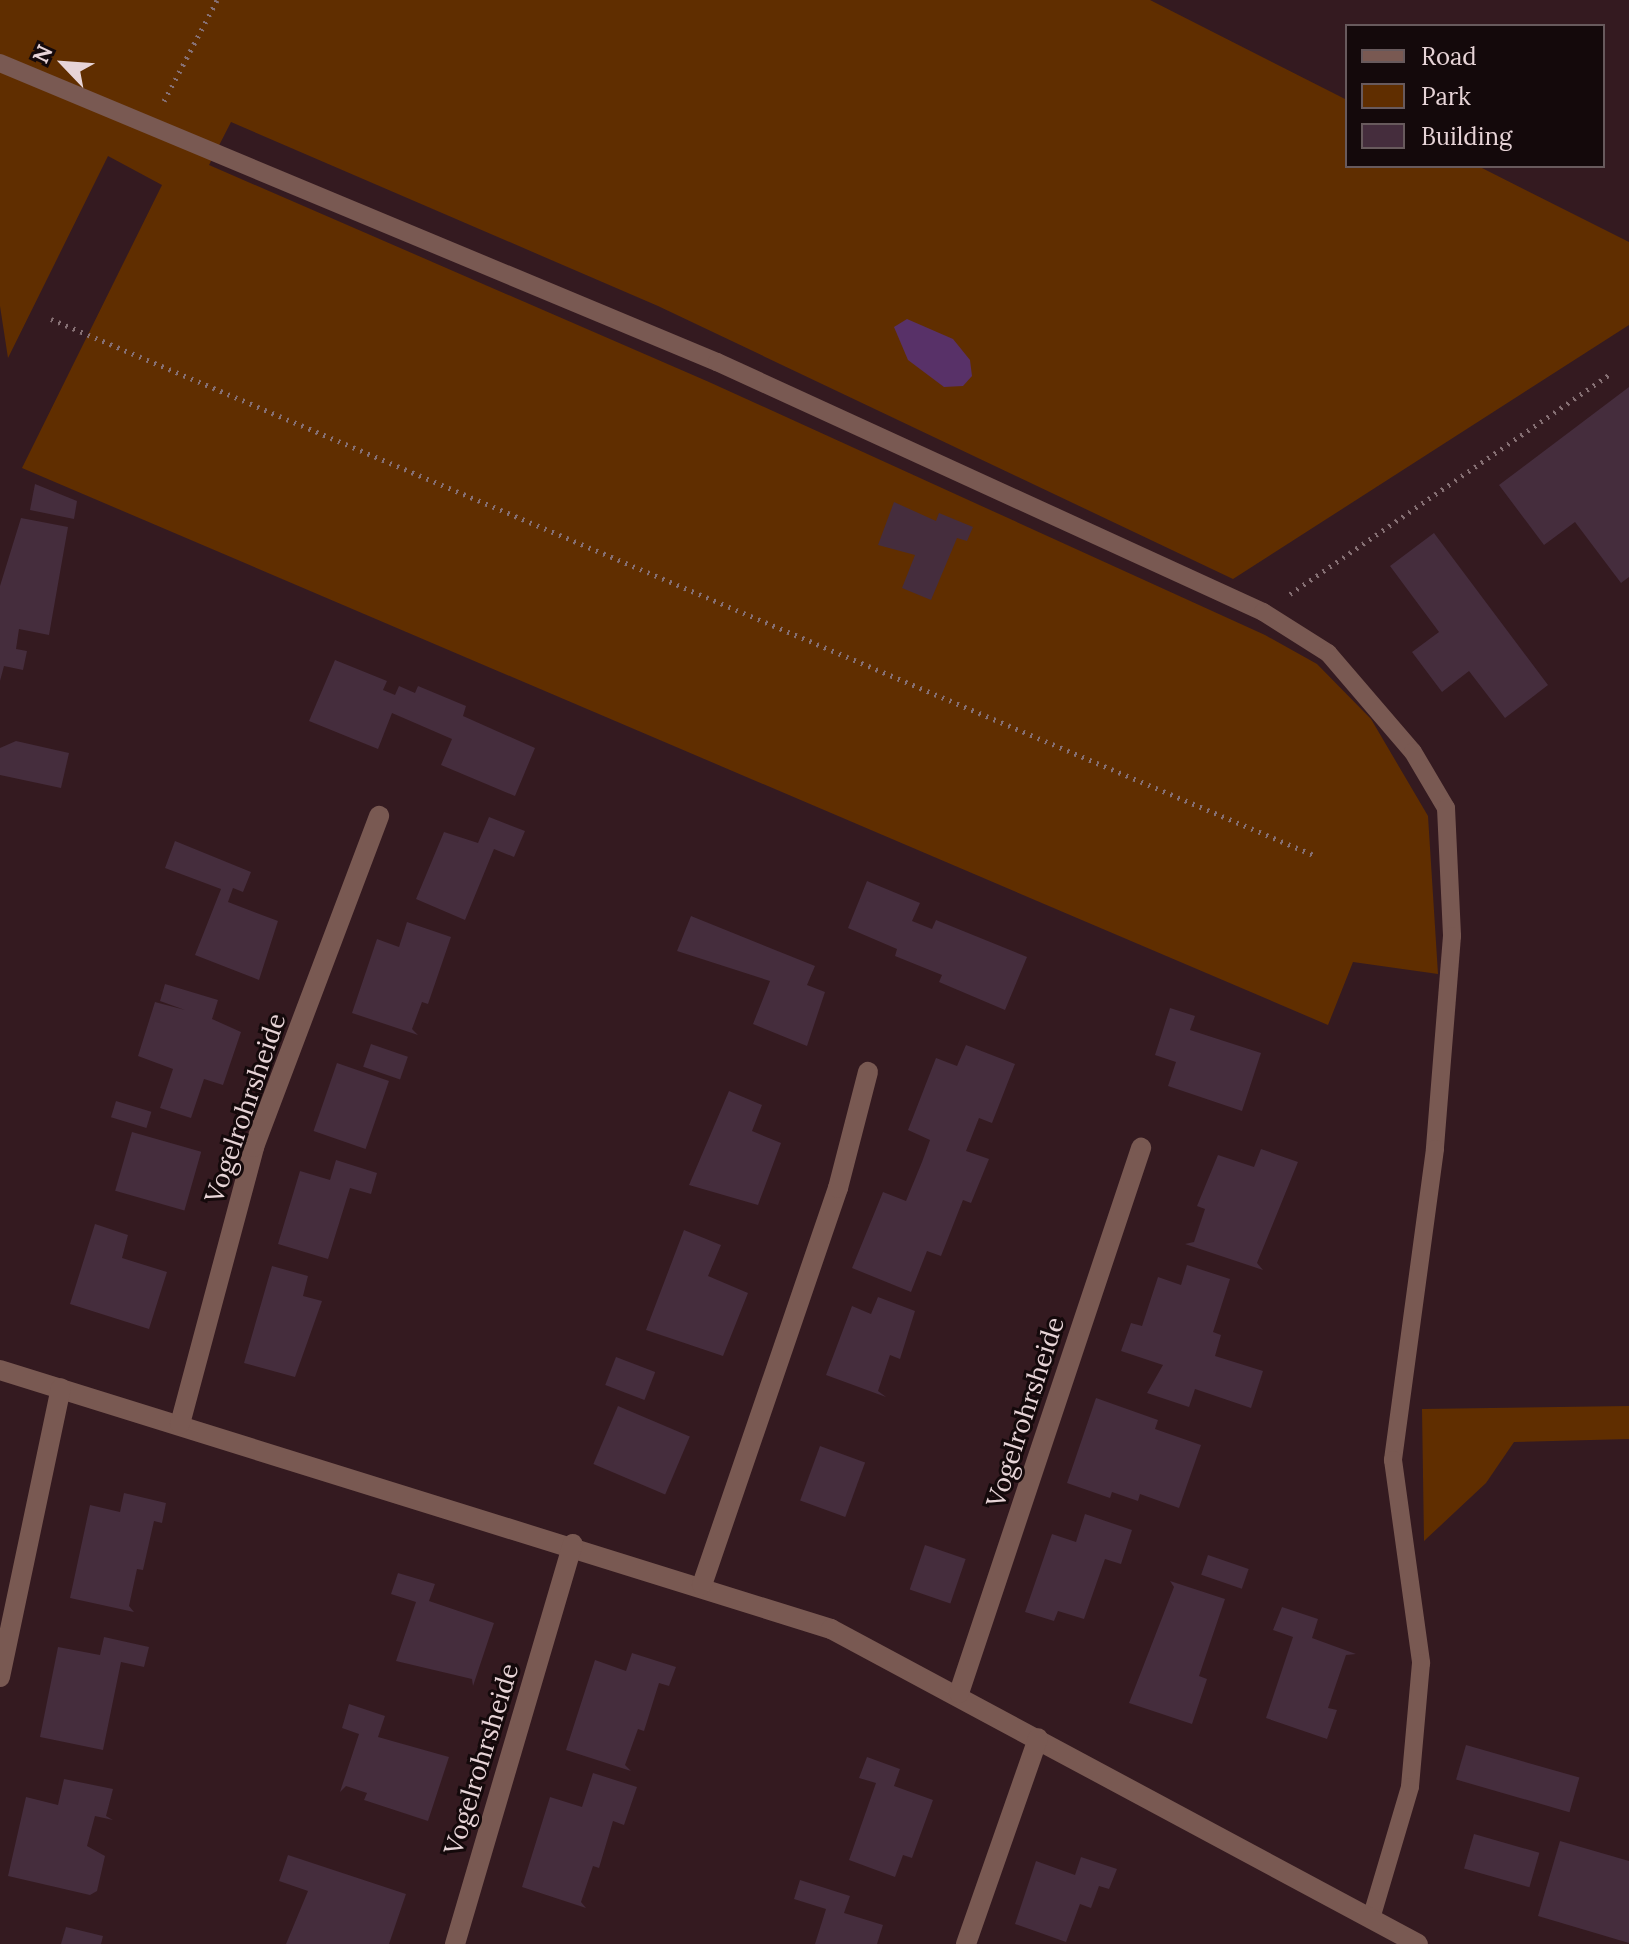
<!DOCTYPE html>
<style>
body{margin:0}
#map{position:relative;width:1629px;height:1944px;overflow:hidden;background:#341a20;font-family:Lora,serif}
div>[style]{position:absolute}
[style*='--x']{left:calc(var(--x)*1px);top:calc(var(--y)*1px);width:calc(var(--w)*1px);rotate:calc(var(--a)*1deg)}
.green>*{inset:0;background:#602e00}
.water>*{inset:0;background:#583168}
.building>*{inset:0;background:#452d3d;transform-origin:0 0}
.path>*{height:5px;margin-top:-2.5px;transform-origin:0;background:repeating-linear-gradient(90deg,#867074 0 2px,transparent 0 8px)}
.lane>*{height:18px;margin:-9px;padding:0 9px;transform-origin:9px;border-radius:9px;background:#795952}
.street>*{height:20px;margin:-10px;padding:0 10px;transform-origin:10px;border-radius:10px;background:#795952}
span{translate:-50% -50%;white-space:nowrap;text-align:center;line-height:1.15;-webkit-text-stroke:6px #14090b;paint-order:stroke}
.street-label{font-size:26px;color:#e7d4d7}
.legend{position:absolute;left:1345px;top:24px;width:260px;height:144px;box-sizing:border-box;background:#14090b;border:2px solid #685a5d;margin:0;padding:10px 14px;list-style:none;font-size:24px;color:#e7d4d7}
.legend li{display:flex;align-items:center;gap:16px;height:40px}
.legend b{width:40px;border:2px solid #685a5d}
.north{position:absolute;left:24px;top:24px;width:80px;height:80px;-webkit-text-stroke:6px #14090b;paint-order:stroke;rotate:295deg;font-size:22px;font-weight:700;line-height:32px;text-align:center;color:#e7d4d7}
.north::after{content:'';display:block;margin:auto;width:28px;height:36px;background:#e7d4d7;clip-path:polygon(50% 0,100% 100%,50% 72%,0 100%)}
</style>
<div id="map">
<div class="green">
<i style="clip-path:polygon(0 0,1150px 0,1347px 100px,1347px 166px,1478px 166px,1629px 242px,1629px 325px,1233px 579px,658px 306px,231px 122px,209px 165px,709px 382px,1265px 635px,1317px 664px,1371px 719px,1428px 816px,1438px 974px,1353px 962px,1328px 1025px,22px 468px,162px 185px,108px 156px,8px 358px,0 306px)"></i>
<i style="clip-path:polygon(1629px 1406px,1629px 1439px,1514px 1442px,1486px 1483px,1424px 1541px,1422px 1409px)"></i>
</div>
<div class="water">
<i style="clip-path:polygon(907px 319px,953px 339px,970px 360px,972px 376px,963px 386px,944px 387px,908px 360px,894px 327px)"></i>
</div>
<div class="building">
<i style="clip-path:polygon(1629px 387px,1629px 577px,1621px 583px,1575px 522px,1544px 545px,1499px 485px)"></i>
<i style="clip-path:polygon(35px 484px,77px 501px,74px 519px,30px 510px)"></i>
<i style="clip-path:polygon(894px 502px,936px 521px,939px 513px,973px 527px,967px 541px,957px 538px,931px 600px,902px 588px,915px 555px,878px 545px)"></i>
<i style="clip-path:polygon(21px 518px,68px 527px,49px 635px,19px 629px,16px 649px,27px 651px,23px 670px,4px 666px,0 681px,0 586px)"></i>
<i style="clip-path:polygon(1434px 533px,1548px 685px,1505px 718px,1469px 671px,1442px 692px,1412px 652px,1439px 632px,1390px 566px)"></i>
<i style="clip-path:polygon(335px 660px,387px 681px,383px 690px,395px 695px,399px 686px,415px 693px,418px 686px,466px 706px,463px 716px,535px 748px,515px 796px,441px 765px,452px 739px,392px 713px,378px 749px,309px 721px)"></i>
<i style="clip-path:polygon(16px 741px,69px 753px,61px 788px,0 775px,0 748px)"></i>
<i style="clip-path:polygon(489px 817px,525px 831px,514px 857px,494px 849px,465px 920px,416px 899px,444px 832px,478px 843px)"></i>
<i style="clip-path:polygon(175px 841px,251px 872px,243px 892px,233px 888px,228px 902px,278px 921px,259px 980px,195px 955px,221px 889px,165px 868px)"></i>
<i style="clip-path:polygon(867px 881px,920px 903px,912px 921px,932px 929px,936px 920px,1027px 957px,1005px 1010px,939px 982px,942px 975px,895px 956px,897px 949px,848px 928px)"></i>
<i style="clip-path:polygon(691px 916px,815px 966px,807px 985px,825px 992px,807px 1046px,753px 1024px,770px 981px,677px 951px)"></i>
<i style="clip-path:polygon(407px 922px,451px 937px,428px 1004px,422px 1002px,412px 1029px,418px 1035px,352px 1013px,377px 939px,399px 947px)"></i>
<i style="clip-path:polygon(165px 984px,218px 1000px,212px 1019px,241px 1032px,223px 1085px,204px 1079px,191px 1118px,160px 1108px,173px 1069px,138px 1056px,155px 1002px,185px 1010px,160px 1001px)"></i>
<i style="clip-path:polygon(1170px 1008px,1195px 1016px,1190px 1030px,1261px 1053px,1242px 1111px,1168px 1086px,1176px 1062px,1155px 1055px)"></i>
<i style="left:371px;top:1044px;width:39px;height:24px;rotate:19deg"></i>
<i style="clip-path:polygon(966px 1045px,1015px 1064px,992px 1123px,979px 1118px,966px 1151px,989px 1159px,971px 1203px,963px 1200px,941px 1256px,927px 1251px,911px 1292px,852px 1268px,883px 1192px,906px 1201px,922px 1162px,930px 1140px,908px 1130px,936px 1058px,957px 1066px)"></i>
<i style="left:337px;top:1063px;width:55px;height:72px;rotate:19deg"></i>
<i style="clip-path:polygon(729px 1091px,762px 1105px,752px 1131px,781px 1143px,758px 1205px,689px 1185px)"></i>
<i style="left:116px;top:1101px;width:37px;height:17px;rotate:17deg"></i>
<i style="left:132px;top:1132px;width:72px;height:61px;rotate:16deg"></i>
<i style="clip-path:polygon(1261px 1149px,1298px 1162px,1257px 1263px,1263px 1270px,1185px 1244px,1194px 1242px,1205px 1209px,1197px 1206px,1218px 1155px,1254px 1167px)"></i>
<i style="clip-path:polygon(336px 1160px,377px 1173px,371px 1194px,350px 1188px,328px 1259px,278px 1244px,300px 1171px,330px 1180px)"></i>
<i style="clip-path:polygon(95px 1224px,128px 1235px,122px 1258px,167px 1272px,149px 1329px,70px 1304px)"></i>
<i style="clip-path:polygon(684px 1230px,721px 1245px,708px 1276px,748px 1293px,723px 1356px,646px 1330px)"></i>
<i style="clip-path:polygon(1187px 1265px,1230px 1279px,1213px 1332px,1221px 1335px,1215px 1356px,1263px 1371px,1251px 1408px,1195px 1389px,1189px 1407px,1147px 1393px,1163px 1365px,1121px 1351px,1131px 1323px,1142px 1326px,1158px 1277px,1181px 1285px)"></i>
<i style="clip-path:polygon(272px 1266px,308px 1276px,303px 1296px,322px 1301px,295px 1377px,244px 1363px)"></i>
<i style="clip-path:polygon(878px 1297px,915px 1311px,900px 1359px,890px 1355px,878px 1391px,886px 1397px,826px 1375px,852px 1306px,871px 1314px)"></i>
<i style="left:616px;top:1357px;width:42px;height:30px;rotate:21deg"></i>
<i style="clip-path:polygon(1096px 1398px,1158px 1420px,1155px 1429px,1201px 1445px,1179px 1508px,1140px 1494px,1138px 1501px,1112px 1492px,1110px 1498px,1067px 1483px)"></i>
<i style="left:618px;top:1406px;width:78px;height:63px;rotate:23deg"></i>
<i style="left:820px;top:1446px;width:48px;height:58px;rotate:20deg"></i>
<i style="clip-path:polygon(124px 1493px,166px 1503px,162px 1523px,154px 1521px,143px 1570px,137px 1569px,129px 1606px,134px 1612px,70px 1598px,90px 1505px,120px 1512px)"></i>
<i style="clip-path:polygon(1085px 1514px,1132px 1530px,1121px 1564px,1105px 1559px,1084px 1619px,1058px 1611px,1054px 1621px,1025px 1612px,1052px 1534px,1076px 1542px)"></i>
<i style="left:925px;top:1545px;width:43px;height:47px;rotate:19deg"></i>
<i style="left:1208px;top:1555px;width:43px;height:21px;rotate:19deg"></i>
<i style="clip-path:polygon(398px 1573px,435px 1584px,429px 1601px,494px 1623px,473px 1686px,472px 1679px,396px 1661px,416px 1602px,391px 1594px)"></i>
<i style="clip-path:polygon(1170px 1581px,1225px 1599px,1199px 1676px,1207px 1679px,1192px 1724px,1129px 1703px,1174px 1587px)"></i>
<i style="clip-path:polygon(1282px 1607px,1318px 1619px,1312px 1638px,1356px 1654px,1346px 1655px,1328px 1708px,1337px 1710px,1327px 1739px,1266px 1718px,1293px 1637px,1273px 1630px)"></i>
<i style="clip-path:polygon(104px 1637px,149px 1647px,144px 1667px,121px 1662px,103px 1750px,40px 1737px,58px 1647px,100px 1655px)"></i>
<i style="clip-path:polygon(632px 1653px,676px 1667px,669px 1686px,659px 1683px,644px 1731px,638px 1729px,625px 1765px,631px 1771px,566px 1750px,595px 1660px,626px 1671px)"></i>
<i style="clip-path:polygon(349px 1704px,385px 1716px,378px 1737px,449px 1757px,428px 1821px,364px 1800px,367px 1793px,346px 1786px,340px 1792px,359px 1734px,342px 1728px)"></i>
<i style="left:1466px;top:1745px;width:118px;height:36px;rotate:16deg"></i>
<i style="clip-path:polygon(867px 1757px,900px 1769px,894px 1786px,933px 1800px,912px 1858px,903px 1855px,895px 1877px,849px 1860px,876px 1783px,859px 1778px)"></i>
<i style="clip-path:polygon(593px 1773px,637px 1787px,624px 1825px,613px 1821px,599px 1868px,593px 1866px,581px 1902px,586px 1908px,522px 1887px,550px 1797px,582px 1807px)"></i>
<i style="clip-path:polygon(64px 1779px,113px 1789px,106px 1816px,113px 1820px,95px 1816px,87px 1846px,105px 1856px,97px 1891px,90px 1895px,8px 1876px,26px 1797px,58px 1805px)"></i>
<i style="left:1474px;top:1834px;width:68px;height:36px;rotate:16deg"></i>
<i style="clip-path:polygon(1560px 1841px,1629px 1861px,1629px 1943px,1538px 1916px)"></i>
<i style="clip-path:polygon(288px 1855px,406px 1894px,389px 1944px,286px 1944px,308px 1891px,279px 1881px)"></i>
<i style="clip-path:polygon(1081px 1857px,1117px 1869px,1109px 1889px,1099px 1886px,1091px 1908px,1080px 1904px,1066px 1942px,1015px 1924px,1036px 1861px,1075px 1875px)"></i>
<i style="clip-path:polygon(800px 1880px,850px 1896px,844px 1913px,883px 1925px,877px 1944px,815px 1944px,826px 1909px,794px 1899px)"></i>
<i style="clip-path:polygon(66px 1927px,103px 1936px,101px 1944px,61px 1944px)"></i>
</div>
<div class="path">
<i style="--x:164;--y:101;--w:114;--a:-62.3"></i>
<i style="--x:51;--y:319;--w:1374;--a:23"></i>
<i style="--x:1290;--y:594;--w:391;--a:-34.5"></i>
</div>
<div class="lane">
<i style="--x:0;--y:63;--w:777;--a:22.64"></i>
<i style="--x:717;--y:362;--w:601;--a:24.6"></i>
<i style="--x:1263;--y:612;--w:77;--a:32.2"></i>
<i style="--x:1328;--y:653;--w:130;--a:49.4"></i>
<i style="--x:1413;--y:752;--w:65;--a:59.5"></i>
<i style="--x:1446;--y:808;--w:128;--a:87.3"></i>
<i style="--x:1452;--y:936;--w:214;--a:94.6"></i>
<i style="--x:1435;--y:1149;--w:314;--a:97.7"></i>
<i style="--x:1393;--y:1460;--w:205;--a:82.1"></i>
<i style="--x:1421;--y:1663;--w:124;--a:95.1"></i>
<i style="--x:1410;--y:1787;--w:138;--a:106.5"></i>
</div>
<div class="street">
<i style="--x:0;--y:1370;--w:870;--a:17.31"></i>
<i style="--x:831;--y:1629;--w:666;--a:28.22"></i>
<i style="--x:180;--y:1424;--w:287;--a:-75"></i>
<i style="--x:254;--y:1147;--w:354;--a:-69.3"></i>
<i style="--x:702;--y:1585;--w:420;--a:-71.1"></i>
<i style="--x:838;--y:1188;--w:120;--a:-75.5"></i>
<i style="--x:0;--y:1677;--w:295;--a:-78.1"></i>
<i style="--x:959;--y:1693;--w:575;--a:-71.53"></i>
<i style="--x:455;--y:1944;--w:417;--a:-73.6"></i>
<i style="--x:966;--y:1944;--w:218;--a:-70.7"></i>
</div>
<div class="street-label">
<span style="left:245px;top:1108px;rotate:-71deg">Vogelrohrsheide</span>
<span style="left:1025px;top:1412px;rotate:-72deg">Vogelrohrsheide</span>
<span style="left:481px;top:1759px;rotate:-73deg">Vogelrohrsheide</span>
</div>
<ul class="legend">
<li><b style="height:10px;background:#795952"></b>Road</li>
<li><b style="height:22px;background:#602e00"></b>Park</li>
<li><b style="height:22px;background:#452d3d"></b>Building</li>
</ul>
<div class="north">N</div>
</div>
